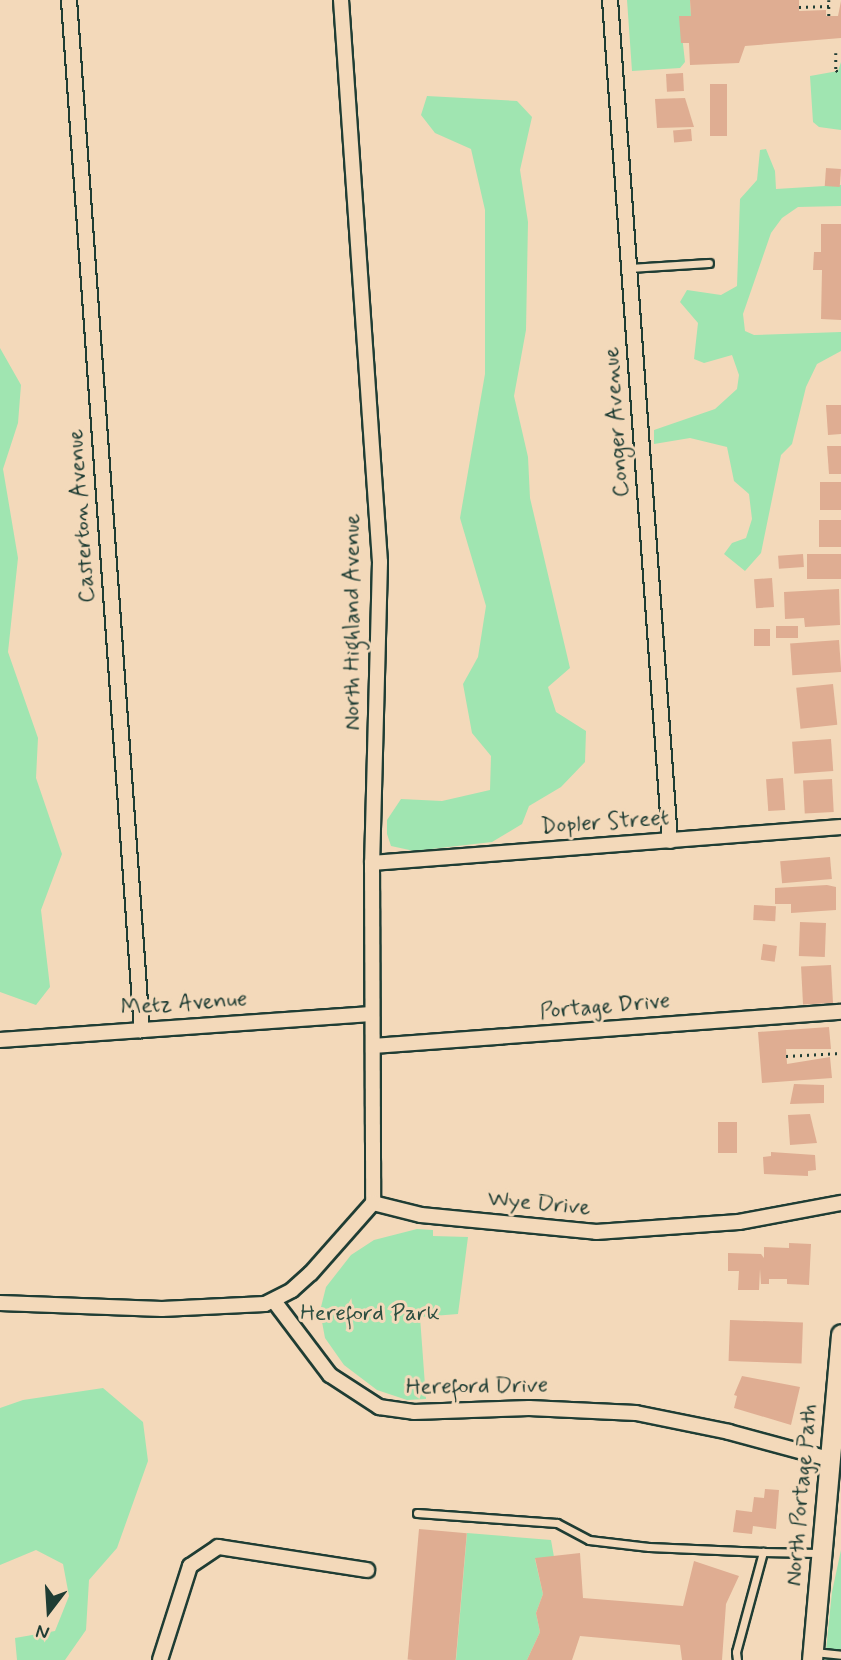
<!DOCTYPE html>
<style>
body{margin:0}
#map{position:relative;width:841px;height:1660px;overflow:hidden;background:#f3d9ba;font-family:Mynerve,sans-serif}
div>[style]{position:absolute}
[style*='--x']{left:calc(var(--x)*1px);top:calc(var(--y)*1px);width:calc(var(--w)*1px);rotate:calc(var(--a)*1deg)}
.green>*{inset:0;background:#a0e5b1}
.building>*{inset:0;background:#dfad92;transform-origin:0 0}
.path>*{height:2.5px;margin-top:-1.25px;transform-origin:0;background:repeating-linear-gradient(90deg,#1f3d34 0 2px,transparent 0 7px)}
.roads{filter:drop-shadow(2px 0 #1f3d34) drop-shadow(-2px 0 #1f3d34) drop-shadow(0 2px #1f3d34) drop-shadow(0 -2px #1f3d34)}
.service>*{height:7px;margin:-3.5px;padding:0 3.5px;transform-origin:3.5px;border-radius:3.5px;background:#f3d9ba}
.minor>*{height:14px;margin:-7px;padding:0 7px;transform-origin:7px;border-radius:7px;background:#f3d9ba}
.secondary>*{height:19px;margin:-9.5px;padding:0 9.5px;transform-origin:9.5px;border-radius:9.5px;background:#f3d9ba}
span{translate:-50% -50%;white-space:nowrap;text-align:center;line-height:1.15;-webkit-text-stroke:6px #f3d9ba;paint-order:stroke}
.street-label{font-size:23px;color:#1f3d34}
.park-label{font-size:23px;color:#2c4e40}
.north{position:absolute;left:14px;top:1576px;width:70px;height:70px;-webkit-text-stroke:5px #f3d9ba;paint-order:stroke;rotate:197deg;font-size:19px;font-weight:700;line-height:28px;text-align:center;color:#1f3d34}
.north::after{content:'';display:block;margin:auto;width:24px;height:32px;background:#1f3d34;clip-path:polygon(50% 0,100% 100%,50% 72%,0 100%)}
</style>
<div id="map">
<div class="green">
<i style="clip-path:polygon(627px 0,690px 0,691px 16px,680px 17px,685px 62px,680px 68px,632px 71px)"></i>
<i style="clip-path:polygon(841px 62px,841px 130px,819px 127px,813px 122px,810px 76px,838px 71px)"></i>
<i style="clip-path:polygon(427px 96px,517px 101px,532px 117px,520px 170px,528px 222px,526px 330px,514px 396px,528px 457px,530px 498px,570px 668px,548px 687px,556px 712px,586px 731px,585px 762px,561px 787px,529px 806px,522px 824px,492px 842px,414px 851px,391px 846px,387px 834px,387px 820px,401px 799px,442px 801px,490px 790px,491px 756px,472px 733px,463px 684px,478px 657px,486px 606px,460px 518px,485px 374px,485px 210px,471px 149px,435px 133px,421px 115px)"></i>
<i style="clip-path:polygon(766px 149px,775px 171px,776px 189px,841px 185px,841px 206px,798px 207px,782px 218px,771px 233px,743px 314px,745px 331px,754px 335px,841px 332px,841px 351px,817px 364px,806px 387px,792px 444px,781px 455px,761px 553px,745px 571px,724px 554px,732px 543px,746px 538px,752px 519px,749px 494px,734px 481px,727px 447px,690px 438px,654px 444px,654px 430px,715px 409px,737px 389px,739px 375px,732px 355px,704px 363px,694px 359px,698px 323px,680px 302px,687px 290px,721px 295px,737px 286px,740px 199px,757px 180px,760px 150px)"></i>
<i style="clip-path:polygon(0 348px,21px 385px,18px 423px,3px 469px,18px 558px,8px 652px,38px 738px,36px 778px,62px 854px,41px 910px,50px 987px,36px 1005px,0 992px)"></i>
<i style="clip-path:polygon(417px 1229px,433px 1230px,433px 1236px,468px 1237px,458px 1314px,420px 1317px,426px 1399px,407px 1400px,377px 1390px,344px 1365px,325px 1338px,320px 1311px,326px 1287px,351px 1255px,374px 1240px)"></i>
<i style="clip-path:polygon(103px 1388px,143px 1422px,148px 1461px,117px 1548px,89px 1580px,86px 1630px,65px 1660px,17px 1660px,15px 1638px,55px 1631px,69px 1596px,63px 1564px,36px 1550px,0 1565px,0 1408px,23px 1400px)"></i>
<i style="clip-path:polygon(467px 1533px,551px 1540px,554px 1557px,535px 1559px,543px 1594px,536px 1613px,540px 1632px,527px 1660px,456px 1660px)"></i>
<i style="clip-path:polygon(841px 1550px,841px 1660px,825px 1660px,832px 1592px)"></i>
</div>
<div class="building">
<i style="clip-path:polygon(690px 0,799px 0,799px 11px,826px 10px,826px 16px,838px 16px,841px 1px,841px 38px,745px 46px,739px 63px,690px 65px,689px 43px,681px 43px,679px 16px,691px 16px)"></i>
<i style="left:683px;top:73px;width:18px;height:17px;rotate:87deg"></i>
<i style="left:710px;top:84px;width:17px;height:52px"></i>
<i style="clip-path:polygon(685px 98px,694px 127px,657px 128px,655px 99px)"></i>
<i style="left:691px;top:129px;width:12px;height:18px;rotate:85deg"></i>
<i style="left:826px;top:168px;width:15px;height:18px;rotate:4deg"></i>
<i style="clip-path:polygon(821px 224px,841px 224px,841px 320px,821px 319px,822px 270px,813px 270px,814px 252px,821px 252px)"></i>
<i style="clip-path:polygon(826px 405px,841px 405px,841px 434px,828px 435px)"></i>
<i style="clip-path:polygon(827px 446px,841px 446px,841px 474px,829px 474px)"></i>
<i style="left:841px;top:482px;width:28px;height:21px;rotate:90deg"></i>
<i style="left:841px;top:520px;width:27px;height:22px;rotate:90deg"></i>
<i style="left:803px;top:554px;width:13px;height:25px;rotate:86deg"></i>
<i style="left:841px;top:554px;width:25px;height:34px;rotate:90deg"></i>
<i style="left:772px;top:578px;width:29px;height:18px;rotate:86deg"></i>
<i style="clip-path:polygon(839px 589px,840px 625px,805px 627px,804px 618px,785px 619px,784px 592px)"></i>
<i style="left:776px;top:626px;width:22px;height:12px"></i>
<i style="left:754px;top:629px;width:16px;height:17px"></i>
<i style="left:839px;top:640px;width:32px;height:49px;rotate:86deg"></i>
<i style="left:833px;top:684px;width:41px;height:37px;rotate:84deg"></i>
<i style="left:831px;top:739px;width:32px;height:39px;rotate:86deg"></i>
<i style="left:783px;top:778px;width:32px;height:17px;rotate:86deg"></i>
<i style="left:832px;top:779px;width:33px;height:29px;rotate:87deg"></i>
<i style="left:830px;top:857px;width:22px;height:50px;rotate:85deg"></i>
<i style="clip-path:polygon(827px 885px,836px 887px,836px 910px,791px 913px,791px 904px,775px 904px,775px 888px)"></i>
<i style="left:754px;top:905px;width:22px;height:15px;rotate:3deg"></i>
<i style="left:800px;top:922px;width:26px;height:34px;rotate:2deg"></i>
<i style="left:763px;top:944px;width:14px;height:16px;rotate:8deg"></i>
<i style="left:831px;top:965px;width:38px;height:30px;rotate:87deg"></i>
<i style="clip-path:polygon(829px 1027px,831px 1049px,786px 1049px,787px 1064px,830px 1057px,832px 1078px,762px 1083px,758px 1032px)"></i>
<i style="clip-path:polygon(794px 1084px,824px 1085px,824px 1103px,790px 1104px)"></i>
<i style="clip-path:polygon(810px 1114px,817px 1143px,790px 1145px,788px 1115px)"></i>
<i style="left:718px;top:1122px;width:19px;height:31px"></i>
<i style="clip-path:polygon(771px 1152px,815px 1155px,816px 1170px,808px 1171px,808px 1176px,764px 1174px,763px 1157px,771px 1156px)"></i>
<i style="clip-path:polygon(789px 1243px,811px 1244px,809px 1285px,787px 1284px,787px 1279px,769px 1279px,769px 1284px,761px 1284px,760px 1269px,759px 1290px,738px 1290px,739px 1271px,728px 1271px,728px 1253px,761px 1254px,764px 1258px,764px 1247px,789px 1248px)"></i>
<i style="left:730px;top:1320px;width:73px;height:41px;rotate:2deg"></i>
<i style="clip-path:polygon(742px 1376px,800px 1387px,791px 1425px,734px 1408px,737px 1396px,734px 1395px)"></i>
<i style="clip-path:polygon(765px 1489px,779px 1490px,776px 1529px,753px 1526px,752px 1534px,733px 1532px,736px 1510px,752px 1512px,754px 1497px,764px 1498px)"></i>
<i style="left:419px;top:1529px;width:48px;height:131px;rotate:5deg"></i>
<i style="clip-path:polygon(580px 1553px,583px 1598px,683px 1606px,694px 1561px,739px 1576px,726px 1604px,722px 1660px,682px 1660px,680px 1645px,580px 1636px,572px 1660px,527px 1660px,540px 1632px,536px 1613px,543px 1594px,535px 1558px)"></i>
</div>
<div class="path">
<i style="--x:829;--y:0;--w:16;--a:90"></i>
<i style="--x:799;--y:7;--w:30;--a:-2"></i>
<i style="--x:836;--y:53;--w:17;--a:90"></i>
<i style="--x:836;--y:70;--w:6;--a:39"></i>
<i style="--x:786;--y:1056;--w:55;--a:-3.1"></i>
</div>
<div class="roads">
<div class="service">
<i style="--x:629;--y:268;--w:80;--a:-3.6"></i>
<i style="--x:417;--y:1513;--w:140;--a:4.1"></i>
<i style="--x:557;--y:1523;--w:36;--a:28"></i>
<i style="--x:589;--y:1540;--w:60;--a:6.7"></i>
<i style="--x:649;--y:1547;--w:114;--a:2.5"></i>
<i style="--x:814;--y:1652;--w:27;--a:6"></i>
<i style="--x:737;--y:1660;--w:8;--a:-97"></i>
<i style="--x:736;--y:1652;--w:104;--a:-74.9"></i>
<i style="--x:763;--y:1552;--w:55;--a:1"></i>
</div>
<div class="minor">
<i style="--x:69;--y:0;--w:1033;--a:85.95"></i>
<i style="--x:341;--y:0;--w:563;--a:86.03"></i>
<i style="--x:380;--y:562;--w:301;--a:91.5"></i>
<i style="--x:372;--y:863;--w:340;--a:89.8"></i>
<i style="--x:610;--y:0;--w:843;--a:85.92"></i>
<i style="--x:372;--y:863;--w:470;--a:-4.4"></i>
<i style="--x:0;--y:1040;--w:372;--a:-4"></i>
<i style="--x:373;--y:1046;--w:469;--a:-4.2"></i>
<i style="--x:373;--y:1203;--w:49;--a:14"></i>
<i style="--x:421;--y:1215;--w:176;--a:5.5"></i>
<i style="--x:596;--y:1232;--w:143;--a:-4"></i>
<i style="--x:739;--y:1222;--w:104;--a:-10.6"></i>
<i style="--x:274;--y:1301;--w:93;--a:52.9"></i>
<i style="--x:330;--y:1375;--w:59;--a:33.1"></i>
<i style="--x:379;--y:1407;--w:35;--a:8"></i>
<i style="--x:414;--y:1412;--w:115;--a:-2"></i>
<i style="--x:529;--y:1408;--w:107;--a:2.7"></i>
<i style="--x:636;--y:1413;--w:95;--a:11.5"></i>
<i style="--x:729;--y:1432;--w:104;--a:15.1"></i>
<i style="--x:0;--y:1303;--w:162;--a:2.1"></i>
<i style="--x:162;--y:1309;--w:103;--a:-2.8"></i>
<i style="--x:265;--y:1304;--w:30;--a:-27"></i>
<i style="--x:292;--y:1290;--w:25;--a:-42"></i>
<i style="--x:311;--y:1273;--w:94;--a:-48.5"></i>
<i style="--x:160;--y:1660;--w:99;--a:-72.3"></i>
<i style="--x:190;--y:1566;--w:34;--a:-34"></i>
<i style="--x:218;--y:1547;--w:151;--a:8.8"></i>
</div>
<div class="secondary">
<i style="--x:812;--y:1660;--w:327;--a:-84.9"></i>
</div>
</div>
<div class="street-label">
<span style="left:617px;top:422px;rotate:-94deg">Conger Avenue</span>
<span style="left:82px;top:516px;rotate:-94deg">Casterton Avenue</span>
<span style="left:353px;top:622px;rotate:-90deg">North Highland Avenue</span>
<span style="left:605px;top:823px;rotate:-4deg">Dopler Street</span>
<span style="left:184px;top:1004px;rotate:-4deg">Metz Avenue</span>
<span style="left:605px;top:1007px;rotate:-5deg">Portage Drive</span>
<span style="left:539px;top:1204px;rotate:5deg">Wye Drive</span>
<span style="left:477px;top:1387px;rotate:-1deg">Hereford Drive</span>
<span style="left:802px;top:1495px;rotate:-85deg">North Portage Path</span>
</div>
<div class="park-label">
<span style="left:370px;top:1314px">Hereford Park</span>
</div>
<div class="north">N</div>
</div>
